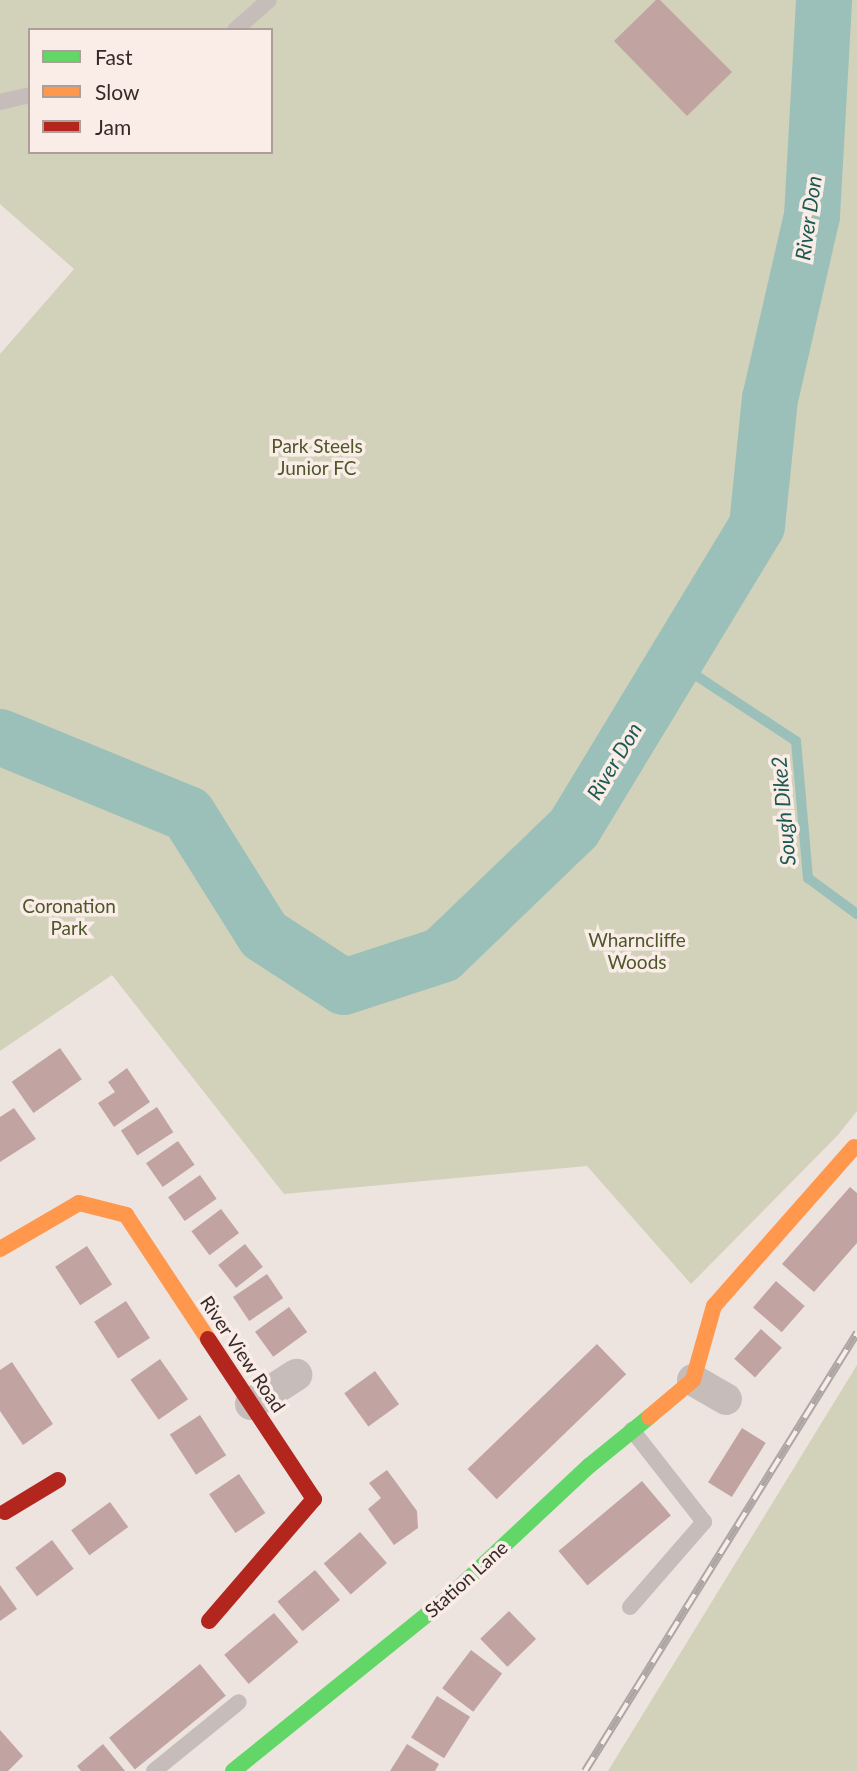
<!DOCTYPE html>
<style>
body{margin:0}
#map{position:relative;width:857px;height:1771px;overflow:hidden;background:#ede4e0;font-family:Lato,sans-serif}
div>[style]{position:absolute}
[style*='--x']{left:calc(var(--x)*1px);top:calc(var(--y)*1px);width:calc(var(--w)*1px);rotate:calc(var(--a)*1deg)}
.green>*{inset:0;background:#d2d1ba}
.stream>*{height:10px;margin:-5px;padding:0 5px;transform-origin:5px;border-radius:5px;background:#9bc0b9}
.river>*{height:56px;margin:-28px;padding:0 28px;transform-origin:28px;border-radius:28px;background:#9bc0b9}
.building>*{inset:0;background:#c1a4a1;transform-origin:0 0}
.lane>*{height:16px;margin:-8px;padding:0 8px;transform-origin:8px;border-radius:8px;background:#c6bcb9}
.street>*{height:32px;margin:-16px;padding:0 16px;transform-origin:16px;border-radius:16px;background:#c6bcb9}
.fast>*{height:16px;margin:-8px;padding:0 8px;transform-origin:8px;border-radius:8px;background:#63d668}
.slow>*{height:16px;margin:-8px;padding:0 8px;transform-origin:8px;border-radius:8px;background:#ff974d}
.jam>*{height:16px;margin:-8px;padding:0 8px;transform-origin:8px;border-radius:8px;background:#b3261e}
.rail>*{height:8px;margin-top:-4px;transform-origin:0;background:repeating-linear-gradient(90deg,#faede7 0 16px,#aea6a3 0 32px);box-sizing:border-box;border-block:2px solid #aea6a3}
span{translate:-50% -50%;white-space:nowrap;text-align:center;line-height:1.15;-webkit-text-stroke:7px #faede7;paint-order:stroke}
.park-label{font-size:19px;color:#4e562a}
.street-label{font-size:19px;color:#372927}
.water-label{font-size:21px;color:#1b5a52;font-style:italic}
.legend{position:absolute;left:28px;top:28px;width:245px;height:126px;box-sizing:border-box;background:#faede7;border:2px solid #ac9f9a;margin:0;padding:9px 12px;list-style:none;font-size:21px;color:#372927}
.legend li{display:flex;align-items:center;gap:14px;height:35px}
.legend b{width:35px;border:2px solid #ac9f9a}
</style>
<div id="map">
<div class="green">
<i style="clip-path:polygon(evenodd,0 0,857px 0,857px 1111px,838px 1135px,691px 1284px,587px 1166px,284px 1194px,112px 975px,0 1051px,0 354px,74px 269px,0 204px,0 0,30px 30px,271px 30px,271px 152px,30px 152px,30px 30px)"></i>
<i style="clip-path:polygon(857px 1365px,857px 1771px,608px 1771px)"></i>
</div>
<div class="stream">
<i style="--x:674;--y:661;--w:146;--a:33.3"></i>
<i style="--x:796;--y:741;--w:138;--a:85"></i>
<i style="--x:808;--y:878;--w:61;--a:36.3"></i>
</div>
<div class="river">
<i style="--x:0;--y:737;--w:203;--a:22.3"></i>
<i style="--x:188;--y:814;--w:143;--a:57.9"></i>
<i style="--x:264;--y:935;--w:95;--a:33"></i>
<i style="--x:344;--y:987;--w:103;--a:-18.1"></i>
<i style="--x:442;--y:955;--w:183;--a:-43.9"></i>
<i style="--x:574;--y:828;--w:353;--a:-58.8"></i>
<i style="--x:757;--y:526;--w:128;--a:-84.2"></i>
<i style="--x:770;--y:399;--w:188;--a:-77.1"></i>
<i style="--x:812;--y:216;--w:216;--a:-86.8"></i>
</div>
<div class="building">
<i style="clip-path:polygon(656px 0,660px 0,732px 72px,687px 116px,614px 41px)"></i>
<i style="left:60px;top:1048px;width:38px;height:59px;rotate:55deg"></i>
<i style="clip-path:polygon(127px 1068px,150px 1102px,114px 1127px,98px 1103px,115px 1092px,108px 1082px)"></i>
<i style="left:157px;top:1107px;width:30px;height:43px;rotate:57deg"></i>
<i style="clip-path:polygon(14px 1108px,36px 1139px,0 1162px,0 1117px)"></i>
<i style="left:178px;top:1141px;width:29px;height:39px;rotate:55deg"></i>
<i style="left:200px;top:1175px;width:29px;height:39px;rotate:55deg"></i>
<i style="clip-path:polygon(850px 1187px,857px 1193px,857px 1243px,814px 1292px,782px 1264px)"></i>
<i style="left:221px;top:1209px;width:30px;height:37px;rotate:53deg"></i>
<i style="left:245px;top:1244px;width:29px;height:34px;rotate:52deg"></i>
<i style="left:87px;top:1246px;width:46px;height:38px;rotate:57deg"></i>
<i style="left:267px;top:1274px;width:29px;height:41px;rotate:56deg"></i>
<i style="left:776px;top:1281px;width:38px;height:35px;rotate:41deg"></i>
<i style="left:126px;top:1301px;width:44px;height:38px;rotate:57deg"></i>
<i style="left:289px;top:1307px;width:31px;height:42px;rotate:54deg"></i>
<i style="left:761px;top:1329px;width:28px;height:40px;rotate:42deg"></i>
<i style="left:597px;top:1344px;width:42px;height:180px;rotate:46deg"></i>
<i style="left:160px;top:1359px;width:49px;height:36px;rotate:55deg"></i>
<i style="clip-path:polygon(12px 1362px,53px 1424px,23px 1445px,0 1411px,0 1370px)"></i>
<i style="left:375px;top:1371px;width:41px;height:38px;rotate:54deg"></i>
<i style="left:200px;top:1415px;width:48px;height:36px;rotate:57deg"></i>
<i style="left:742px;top:1428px;width:28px;height:64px;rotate:32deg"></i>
<i style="clip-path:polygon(387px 1470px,417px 1511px,418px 1528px,394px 1545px,368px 1509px,381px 1498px,369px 1483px)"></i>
<i style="left:239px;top:1474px;width:47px;height:36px;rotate:56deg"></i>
<i style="left:642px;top:1481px;width:45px;height:109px;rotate:50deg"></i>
<i style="left:110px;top:1502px;width:31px;height:48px;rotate:54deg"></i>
<i style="left:360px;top:1532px;width:41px;height:48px;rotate:49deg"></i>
<i style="left:52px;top:1540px;width:36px;height:46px;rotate:53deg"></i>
<i style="left:315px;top:1570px;width:39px;height:49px;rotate:50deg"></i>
<i style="clip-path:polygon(0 1585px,17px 1609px,0 1621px)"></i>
<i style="left:509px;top:1611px;width:39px;height:40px;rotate:46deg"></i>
<i style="left:274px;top:1613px;width:38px;height:65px;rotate:50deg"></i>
<i style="left:471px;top:1650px;width:39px;height:48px;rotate:37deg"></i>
<i style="left:200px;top:1664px;width:41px;height:117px;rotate:51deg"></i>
<i style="left:437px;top:1696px;width:39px;height:49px;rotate:32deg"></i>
<i style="clip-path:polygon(0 1730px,23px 1756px,8px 1771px,0 1771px)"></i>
<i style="clip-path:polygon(103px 1744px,125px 1771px,81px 1771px,77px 1766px)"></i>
<i style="clip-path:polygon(407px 1744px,439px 1764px,435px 1771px,390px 1771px)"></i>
</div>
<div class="lane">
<i style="--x:235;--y:30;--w:45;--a:-41.4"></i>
<i style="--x:0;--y:102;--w:31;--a:-13"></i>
<i style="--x:630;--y:1607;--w:113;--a:-49"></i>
<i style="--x:704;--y:1522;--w:117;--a:-128"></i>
<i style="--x:154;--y:1771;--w:109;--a:-39.1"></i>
</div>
<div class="street">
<i style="--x:693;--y:1380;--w:38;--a:30"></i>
<i style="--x:251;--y:1404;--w:54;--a:-32.8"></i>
</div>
<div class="fast">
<i style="--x:233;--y:1771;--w:280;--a:-38.9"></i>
<i style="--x:451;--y:1595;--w:189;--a:-43.1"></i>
<i style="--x:589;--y:1466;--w:77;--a:-39.2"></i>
</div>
<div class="slow">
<i style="--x:0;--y:1249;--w:91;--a:-30.2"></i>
<i style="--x:79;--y:1203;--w:49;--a:14.3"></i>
<i style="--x:126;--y:1215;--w:149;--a:56.5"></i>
<i style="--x:649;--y:1417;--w:57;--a:-40.1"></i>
<i style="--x:693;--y:1380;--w:77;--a:-74.2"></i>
<i style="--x:714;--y:1306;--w:212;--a:-48.6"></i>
</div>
<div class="jam">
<i style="--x:208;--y:1339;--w:192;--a:56.5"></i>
<i style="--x:314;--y:1499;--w:161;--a:130.7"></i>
<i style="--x:5;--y:1512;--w:62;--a:-31.1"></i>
</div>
<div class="rail">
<i style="--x:585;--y:1771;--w:516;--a:-58.16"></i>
</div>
<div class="park-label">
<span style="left:317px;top:457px">Park Steels<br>Junior FC</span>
<span style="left:69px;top:917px">Coronation<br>Park</span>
<span style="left:637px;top:951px">Wharncliffe<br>Woods</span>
</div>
<div class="street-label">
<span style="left:243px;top:1354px;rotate:56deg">River View Road</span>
<span style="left:466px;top:1579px;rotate:-42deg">Station Lane</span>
</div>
<div class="water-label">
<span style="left:808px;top:218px;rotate:-82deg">River Don</span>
<span style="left:614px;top:761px;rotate:-59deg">River Don</span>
<span style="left:783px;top:811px;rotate:-95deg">Sough Dike2</span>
</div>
<ul class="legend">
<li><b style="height:9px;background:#63d668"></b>Fast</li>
<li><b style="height:9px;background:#ff974d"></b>Slow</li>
<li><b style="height:9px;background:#b3261e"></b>Jam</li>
</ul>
</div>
